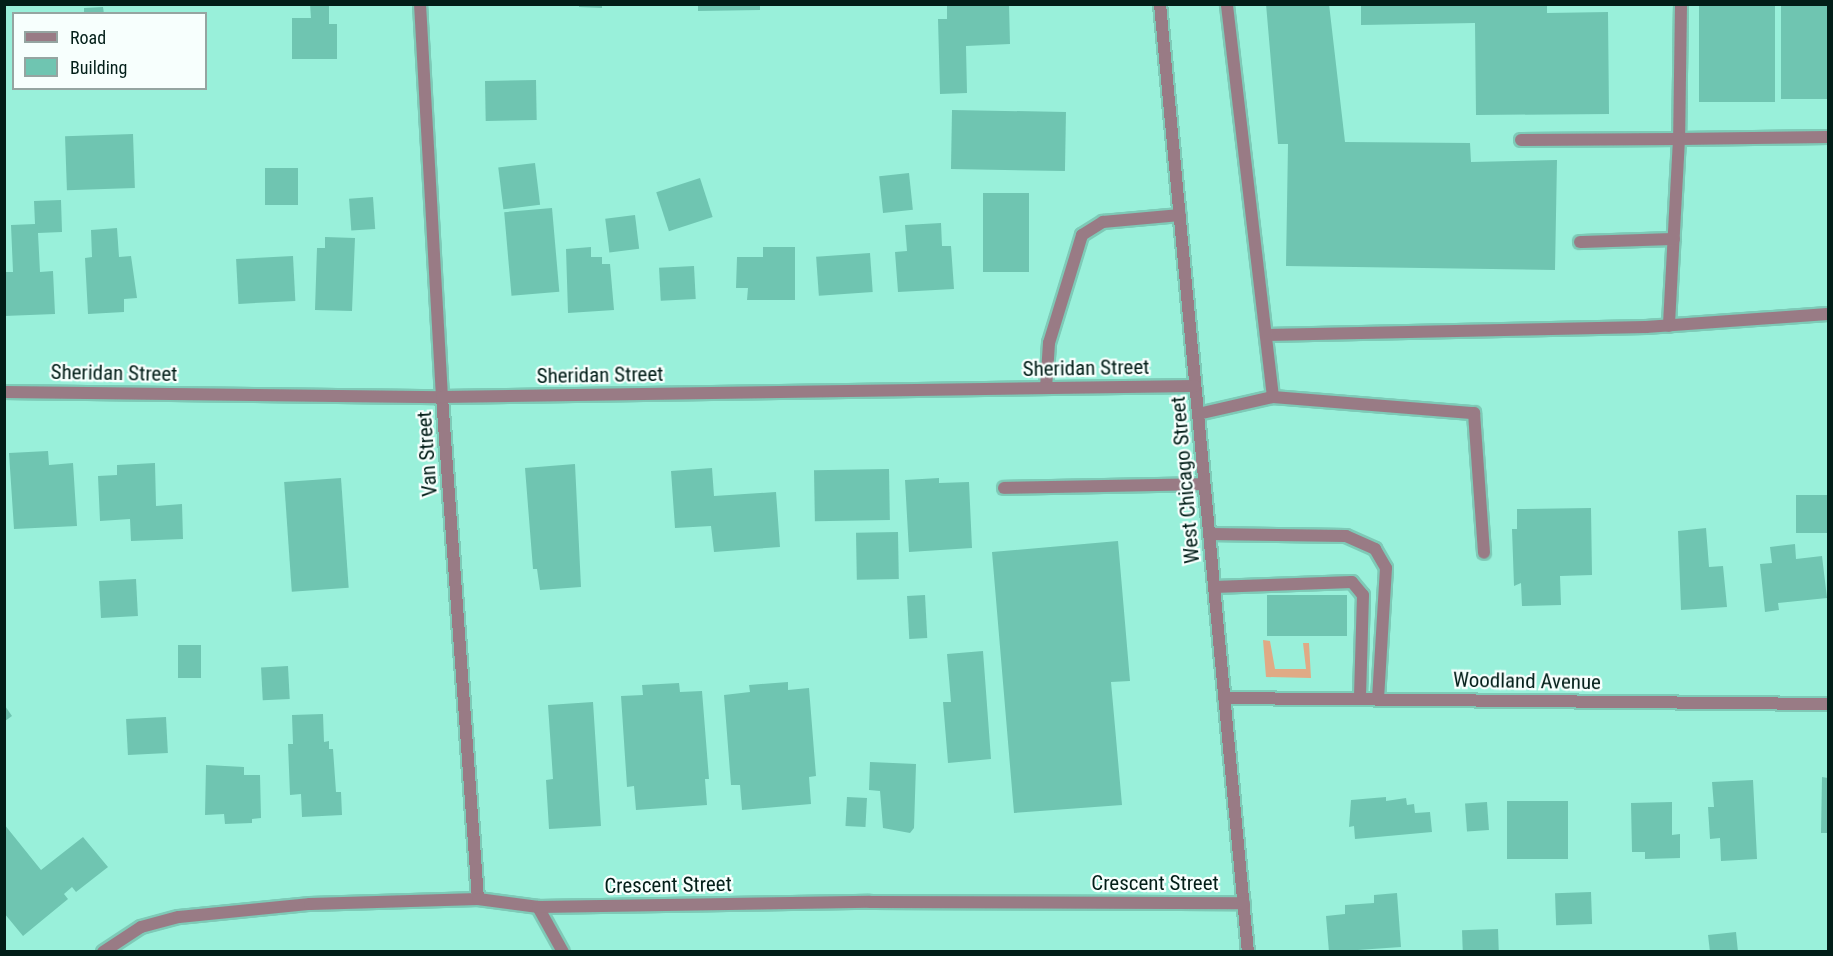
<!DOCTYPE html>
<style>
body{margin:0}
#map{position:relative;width:1833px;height:956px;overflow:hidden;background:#99f0da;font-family:"Roboto Condensed",sans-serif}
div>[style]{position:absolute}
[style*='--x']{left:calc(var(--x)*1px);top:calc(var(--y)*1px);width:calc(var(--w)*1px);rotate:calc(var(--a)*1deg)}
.green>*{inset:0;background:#e0aa85}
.building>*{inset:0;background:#6fc5b1;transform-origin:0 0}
.roads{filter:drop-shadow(2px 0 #7ecab7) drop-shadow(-2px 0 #7ecab7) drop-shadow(0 2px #7ecab7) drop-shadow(0 -2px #7ecab7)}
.service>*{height:12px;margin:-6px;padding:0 6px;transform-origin:6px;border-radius:6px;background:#997b85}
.minor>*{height:12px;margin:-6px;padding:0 6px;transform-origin:6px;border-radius:6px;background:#997b85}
span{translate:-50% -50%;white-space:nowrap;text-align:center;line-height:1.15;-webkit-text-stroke:4.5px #f7fffd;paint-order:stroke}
.street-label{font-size:21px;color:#021e18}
.frame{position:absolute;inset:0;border:6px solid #021e18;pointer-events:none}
.legend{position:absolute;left:12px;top:12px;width:195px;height:78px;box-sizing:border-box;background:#f7fffd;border:2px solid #95a5a1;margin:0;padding:8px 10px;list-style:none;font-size:18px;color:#021e18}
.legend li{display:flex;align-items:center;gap:12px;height:30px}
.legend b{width:30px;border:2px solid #95a5a1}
</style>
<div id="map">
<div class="green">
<i style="clip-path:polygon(1263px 640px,1270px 641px,1275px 669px,1306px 669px,1303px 643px,1309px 643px,1311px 678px,1266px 677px)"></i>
</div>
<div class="building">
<i style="clip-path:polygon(310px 4px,329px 4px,329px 24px,337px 24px,337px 59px,292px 59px,292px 18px,311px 18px)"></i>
<i style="clip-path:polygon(579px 4px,602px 4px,602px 8px,579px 7px)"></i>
<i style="clip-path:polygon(698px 4px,760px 4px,760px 10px,698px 11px)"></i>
<i style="clip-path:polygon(947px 4px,1009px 4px,1010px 44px,966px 46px,967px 93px,940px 94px,938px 19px,947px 19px)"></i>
<i style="clip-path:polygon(1266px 4px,1329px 4px,1345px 142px,1470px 143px,1471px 162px,1557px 160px,1555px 270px,1286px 266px,1288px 144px,1278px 144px)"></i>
<i style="clip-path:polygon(1361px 4px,1547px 4px,1547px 13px,1608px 12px,1609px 114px,1476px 115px,1475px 23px,1361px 25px)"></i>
<i style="left:1699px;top:4px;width:76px;height:98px"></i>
<i style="left:1781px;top:4px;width:47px;height:95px"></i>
<i style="clip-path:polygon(103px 7px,104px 14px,84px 14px,84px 8px)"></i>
<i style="left:536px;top:80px;width:40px;height:51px;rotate:89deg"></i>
<i style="left:952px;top:110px;width:114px;height:59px;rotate:1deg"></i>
<i style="left:133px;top:134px;width:54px;height:68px;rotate:88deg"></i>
<i style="left:535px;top:163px;width:42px;height:37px;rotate:83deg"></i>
<i style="left:265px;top:168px;width:33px;height:37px"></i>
<i style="left:909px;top:173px;width:37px;height:30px;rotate:84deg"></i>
<i style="left:700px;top:178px;width:41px;height:46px;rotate:72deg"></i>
<i style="left:983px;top:193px;width:46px;height:79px"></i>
<i style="left:373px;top:197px;width:32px;height:24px;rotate:86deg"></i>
<i style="clip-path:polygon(61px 200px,62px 232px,38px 233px,40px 272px,53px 271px,55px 314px,4px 316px,4px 272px,13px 272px,11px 225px,35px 224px,34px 201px)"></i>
<i style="left:552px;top:208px;width:84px;height:48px;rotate:85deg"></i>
<i style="left:635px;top:215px;width:34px;height:30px;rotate:83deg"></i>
<i style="clip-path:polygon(941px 223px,942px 246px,951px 246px,954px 289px,898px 292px,895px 252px,907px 251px,905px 225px)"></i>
<i style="clip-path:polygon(117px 228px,119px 257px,131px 256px,137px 298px,124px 299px,124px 312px,88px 314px,85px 258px,92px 257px,91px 230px)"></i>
<i style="clip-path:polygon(325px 237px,355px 238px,352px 311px,315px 310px,317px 248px,325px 248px)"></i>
<i style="clip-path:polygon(591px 247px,591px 257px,602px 257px,602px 264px,610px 264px,614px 310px,568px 313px,566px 249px)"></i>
<i style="clip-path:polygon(763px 247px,795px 247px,795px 300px,747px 300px,748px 288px,736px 288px,737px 257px,763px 257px)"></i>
<i style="left:870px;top:253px;width:39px;height:54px;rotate:86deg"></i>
<i style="left:293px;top:256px;width:45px;height:57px;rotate:87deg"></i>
<i style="left:694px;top:266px;width:33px;height:35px;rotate:87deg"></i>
<i style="clip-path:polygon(48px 451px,49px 465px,73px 463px,77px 526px,14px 529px,9px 453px)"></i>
<i style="clip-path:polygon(155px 463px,156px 506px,182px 504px,183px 539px,131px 541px,130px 519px,100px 521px,98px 476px,117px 475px,117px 465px)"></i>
<i style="clip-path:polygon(575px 464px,581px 587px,540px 590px,537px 569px,533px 569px,525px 468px)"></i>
<i style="clip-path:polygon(712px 468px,714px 496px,776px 492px,780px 547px,714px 552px,711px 526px,675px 528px,671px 471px)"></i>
<i style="left:889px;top:469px;width:51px;height:75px;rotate:89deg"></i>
<i style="left:341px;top:478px;width:110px;height:57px;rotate:86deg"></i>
<i style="clip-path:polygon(939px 478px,939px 483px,969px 482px,972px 548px,909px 552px,905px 480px)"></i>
<i style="left:1828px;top:495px;width:38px;height:32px;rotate:90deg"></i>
<i style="clip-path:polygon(1591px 508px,1592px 575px,1560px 576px,1561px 605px,1522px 606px,1521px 583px,1514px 586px,1512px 529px,1517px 529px,1517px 509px)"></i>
<i style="clip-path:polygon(1706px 528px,1709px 567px,1723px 566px,1727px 607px,1681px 610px,1678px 531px)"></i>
<i style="left:898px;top:532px;width:47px;height:42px;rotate:89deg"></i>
<i style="clip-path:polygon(1118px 541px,1130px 681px,1111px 682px,1122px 805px,1014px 813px,992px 552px)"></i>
<i style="clip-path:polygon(1795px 544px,1796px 559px,1822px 556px,1827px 598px,1778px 603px,1779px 610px,1765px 612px,1760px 564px,1772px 563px,1770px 547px)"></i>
<i style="left:136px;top:579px;width:37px;height:37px;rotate:87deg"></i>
<i style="left:925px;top:595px;width:43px;height:18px;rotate:87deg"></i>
<i style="left:1267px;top:595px;width:80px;height:41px"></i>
<i style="left:178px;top:645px;width:23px;height:33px"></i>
<i style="clip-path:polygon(983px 651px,991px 759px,948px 763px,943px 702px,951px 702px,947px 654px)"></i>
<i style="left:288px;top:666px;width:33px;height:27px;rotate:87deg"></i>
<i style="clip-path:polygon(788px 682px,788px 690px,809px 688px,816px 776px,809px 777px,811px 804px,742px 810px,740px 785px,731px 785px,724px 695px,750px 692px,749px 685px)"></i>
<i style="clip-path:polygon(679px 683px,680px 692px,702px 691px,709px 779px,705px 779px,707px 805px,636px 810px,634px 786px,627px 787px,621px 696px,643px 695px,642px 685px)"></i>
<i style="clip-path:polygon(593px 702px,601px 826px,549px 829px,546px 780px,553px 779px,548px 705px)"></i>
<i style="clip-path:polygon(5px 706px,12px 716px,5px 721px)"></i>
<i style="clip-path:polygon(323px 714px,324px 742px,329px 741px,329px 749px,333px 749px,336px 792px,341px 792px,342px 815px,302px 817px,301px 794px,290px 795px,288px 744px,293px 744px,292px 715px)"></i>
<i style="left:166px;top:717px;width:36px;height:40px;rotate:87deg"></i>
<i style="clip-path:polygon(870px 762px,916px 764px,914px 828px,910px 833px,883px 828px,880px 791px,869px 790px)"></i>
<i style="clip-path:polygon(206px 765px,244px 767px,244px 775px,260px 775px,261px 818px,252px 819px,252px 823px,225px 824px,224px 814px,205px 815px)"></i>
<i style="clip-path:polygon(1822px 777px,1828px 778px,1828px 833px,1821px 833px)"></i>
<i style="clip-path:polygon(1753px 780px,1757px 859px,1721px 861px,1720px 838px,1710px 839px,1708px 807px,1714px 807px,1712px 782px)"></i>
<i style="left:847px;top:797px;width:20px;height:29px;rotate:3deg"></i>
<i style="clip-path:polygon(1386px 797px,1386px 801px,1406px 798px,1407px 805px,1414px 804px,1415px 813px,1430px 812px,1432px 832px,1355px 839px,1354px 826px,1349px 827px,1351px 800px)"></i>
<i style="left:1507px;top:801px;width:61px;height:58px"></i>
<i style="left:1487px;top:802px;width:28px;height:22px;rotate:86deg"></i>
<i style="clip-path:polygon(1672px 802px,1672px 835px,1680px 834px,1680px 858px,1645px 859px,1645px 852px,1632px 852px,1631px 803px)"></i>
<i style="clip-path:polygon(4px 824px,41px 870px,83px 837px,108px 867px,76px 892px,72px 887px,64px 894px,68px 899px,23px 936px,4px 913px)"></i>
<i style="left:1591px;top:892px;width:32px;height:36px;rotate:88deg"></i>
<i style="clip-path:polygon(1397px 893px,1401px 947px,1329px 952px,1326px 916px,1345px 914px,1345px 905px,1374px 903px,1374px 895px)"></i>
<i style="left:1498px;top:929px;width:23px;height:36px;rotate:88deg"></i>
<i style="clip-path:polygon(1736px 932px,1738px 952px,1710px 952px,1708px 935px)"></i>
</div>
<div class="roads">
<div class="service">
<i style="--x:1681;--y:4;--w:135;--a:90.8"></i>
<i style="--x:1679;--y:139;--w:149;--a:-0.8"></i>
<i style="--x:1521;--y:140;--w:158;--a:-0.4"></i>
<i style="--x:1679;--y:139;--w:187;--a:93.1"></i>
<i style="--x:1580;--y:242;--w:94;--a:-1.8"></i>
<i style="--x:1266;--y:335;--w:380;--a:-1.2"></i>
<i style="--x:1646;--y:327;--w:182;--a:-4.1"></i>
<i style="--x:1046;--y:388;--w:45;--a:-86.2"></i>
<i style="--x:1049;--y:343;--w:113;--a:-73"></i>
<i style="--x:1082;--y:235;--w:25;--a:-32"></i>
<i style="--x:1103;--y:222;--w:77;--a:-5.2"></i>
<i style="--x:1273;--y:397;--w:202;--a:4.6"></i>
<i style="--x:1474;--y:413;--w:140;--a:85.9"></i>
<i style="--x:1198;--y:414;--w:77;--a:-12.8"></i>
<i style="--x:1273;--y:397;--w:396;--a:-96.7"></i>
<i style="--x:1004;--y:488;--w:200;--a:-1.1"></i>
<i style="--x:1209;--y:534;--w:137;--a:0.8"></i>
<i style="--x:1346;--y:536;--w:32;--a:24"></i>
<i style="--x:1375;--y:549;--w:22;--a:60"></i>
<i style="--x:1386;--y:568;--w:130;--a:93.5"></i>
<i style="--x:1214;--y:587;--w:138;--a:-2.1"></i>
<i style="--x:1352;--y:582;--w:17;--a:50"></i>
<i style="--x:1363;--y:595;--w:104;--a:91.7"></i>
</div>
<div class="minor">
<i style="--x:420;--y:4;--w:394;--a:86.8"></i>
<i style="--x:442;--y:397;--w:503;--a:85.9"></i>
<i style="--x:1160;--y:4;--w:952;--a:84.7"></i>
<i style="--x:4;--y:392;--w:438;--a:0.7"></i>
<i style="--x:442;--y:397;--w:753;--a:-0.84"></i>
<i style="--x:1224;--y:698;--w:604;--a:0.57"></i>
<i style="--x:538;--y:907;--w:51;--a:60.9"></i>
<i style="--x:103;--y:952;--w:45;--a:-33.3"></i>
<i style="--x:141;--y:927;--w:39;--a:-15"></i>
<i style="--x:179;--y:917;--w:132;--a:-5.7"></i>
<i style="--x:310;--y:904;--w:168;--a:-1.7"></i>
<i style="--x:478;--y:899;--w:61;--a:7.6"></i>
<i style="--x:538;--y:907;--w:332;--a:-0.9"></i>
<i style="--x:870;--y:902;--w:374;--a:0.2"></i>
</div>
</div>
<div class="street-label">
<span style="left:1086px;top:368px;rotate:-1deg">Sheridan Street</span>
<span style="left:114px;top:373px;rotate:1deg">Sheridan Street</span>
<span style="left:600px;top:375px;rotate:-1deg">Sheridan Street</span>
<span style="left:427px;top:454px;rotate:-94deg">Van Street</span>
<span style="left:1185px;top:480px;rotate:-95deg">West Chicago Street</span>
<span style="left:1527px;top:681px;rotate:1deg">Woodland Avenue</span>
<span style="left:1155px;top:883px">Crescent Street</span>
<span style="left:668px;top:885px;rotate:-1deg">Crescent Street</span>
</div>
<div class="frame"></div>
<ul class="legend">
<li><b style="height:8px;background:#997b85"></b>Road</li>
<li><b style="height:16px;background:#6fc5b1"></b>Building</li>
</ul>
</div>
